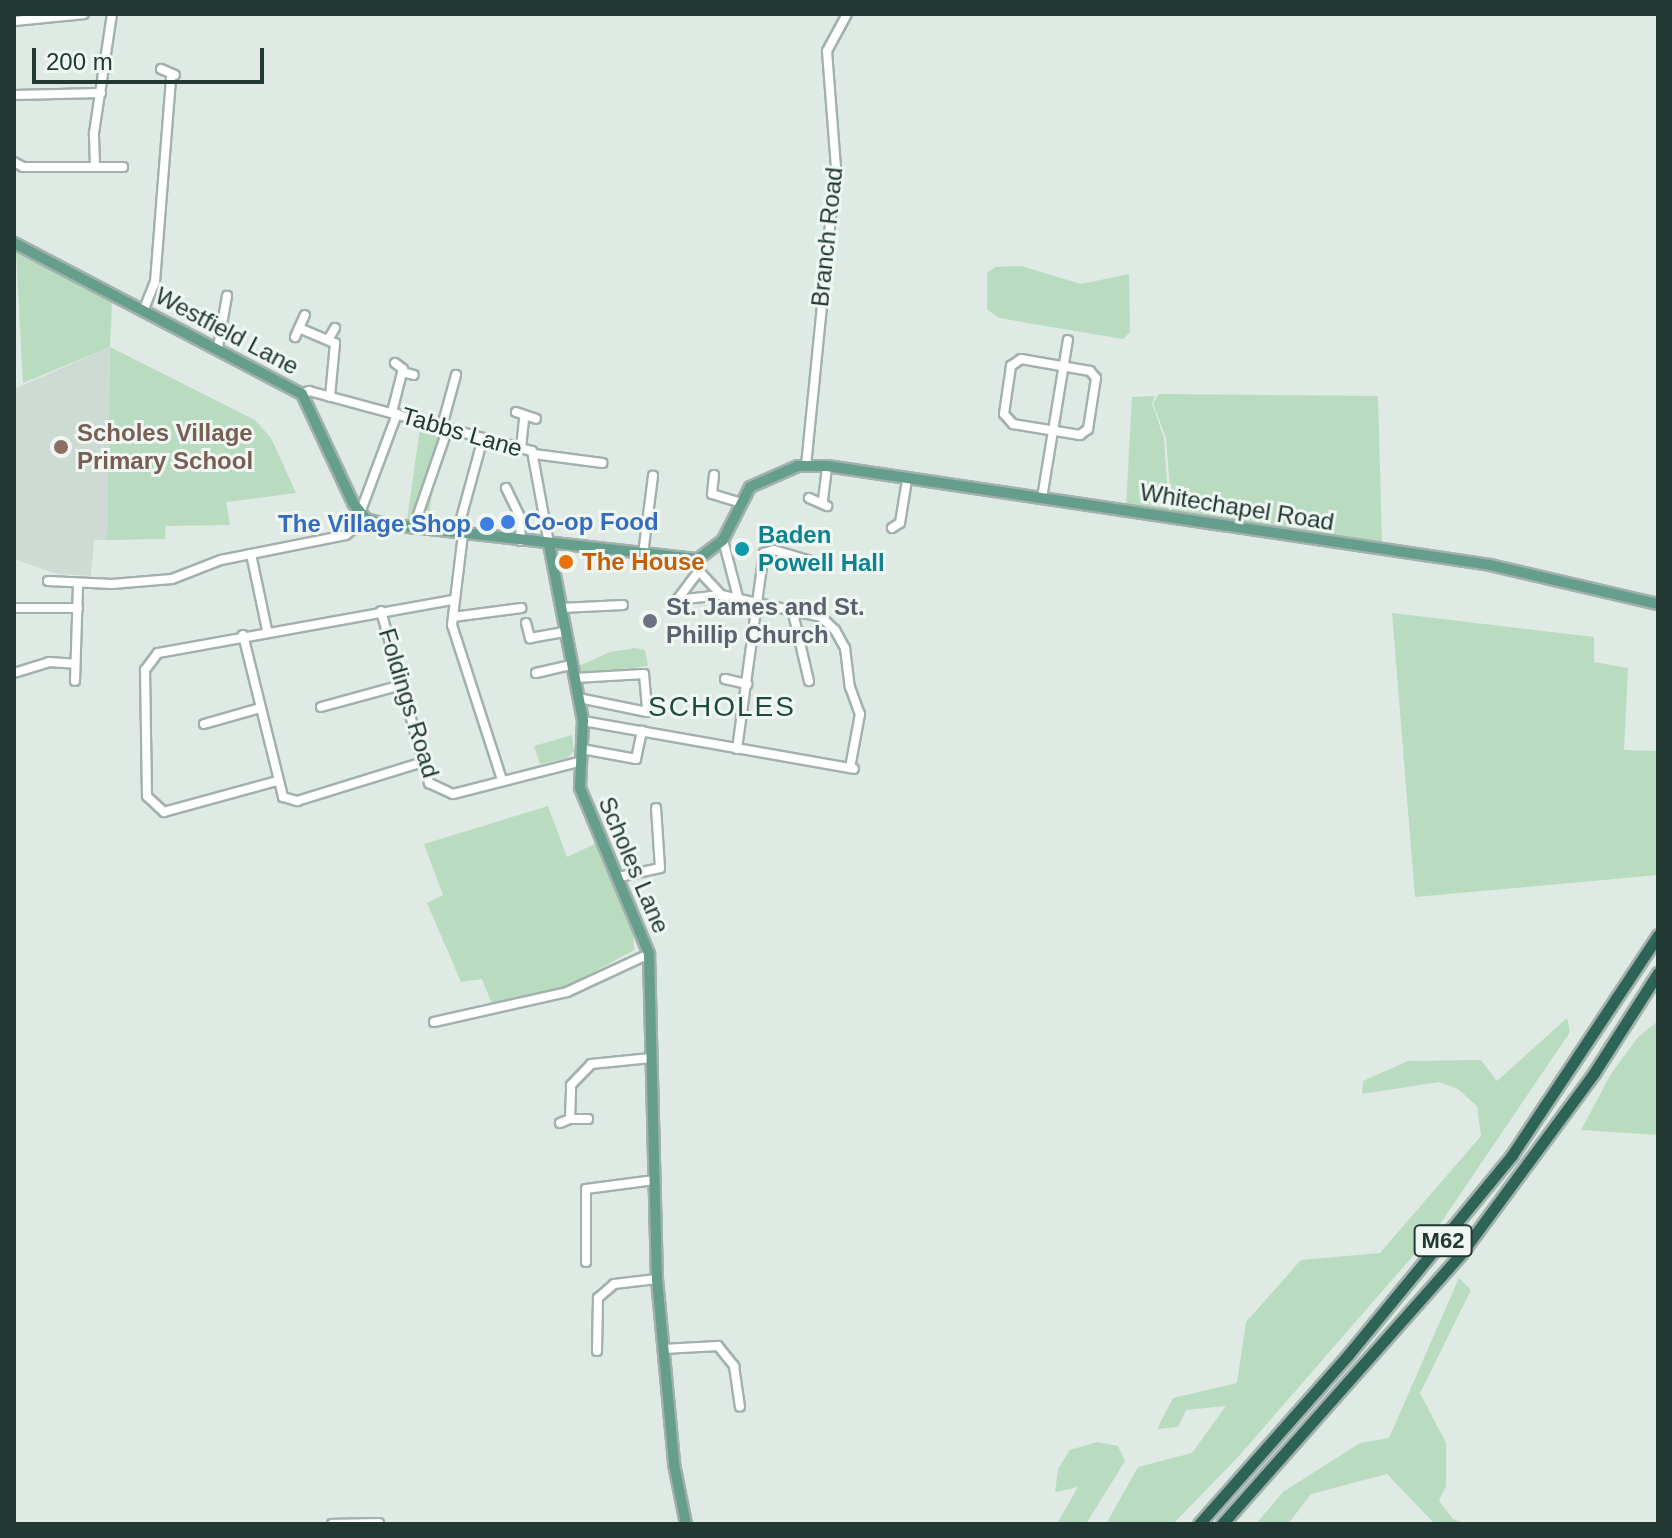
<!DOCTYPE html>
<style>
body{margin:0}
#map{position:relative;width:1672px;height:1538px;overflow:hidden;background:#dfeae5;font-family:Helvetica,sans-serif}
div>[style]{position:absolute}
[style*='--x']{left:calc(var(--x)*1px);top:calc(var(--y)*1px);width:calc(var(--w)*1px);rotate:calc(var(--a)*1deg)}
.built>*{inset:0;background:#cedad4}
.green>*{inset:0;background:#b9dbc0;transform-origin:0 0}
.roads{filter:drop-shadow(2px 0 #a2b1ac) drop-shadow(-2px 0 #a2b1ac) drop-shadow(0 2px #a2b1ac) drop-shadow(0 -2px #a2b1ac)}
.minor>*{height:8px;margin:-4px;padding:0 4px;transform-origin:4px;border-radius:4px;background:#fff}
.major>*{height:10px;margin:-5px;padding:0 5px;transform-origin:5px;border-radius:5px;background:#659e8d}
.highway>*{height:11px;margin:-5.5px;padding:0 5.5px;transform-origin:5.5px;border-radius:5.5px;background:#2e6456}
.dots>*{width:22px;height:22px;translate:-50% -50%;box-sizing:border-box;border:4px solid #f0f7f3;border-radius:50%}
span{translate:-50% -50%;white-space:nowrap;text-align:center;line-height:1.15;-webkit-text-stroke:6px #f0f7f3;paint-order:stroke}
.shield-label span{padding:2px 6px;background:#f0f7f3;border:2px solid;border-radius:6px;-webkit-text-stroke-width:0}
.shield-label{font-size:22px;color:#213932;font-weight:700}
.street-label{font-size:24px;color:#213932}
.education-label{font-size:24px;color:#785e54;font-weight:700}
.left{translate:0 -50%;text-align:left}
.shop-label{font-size:24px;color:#366cbe;font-weight:700}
.right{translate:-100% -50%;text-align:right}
.culture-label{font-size:24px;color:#0d838f;font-weight:700}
.food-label{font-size:24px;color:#c56008;font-weight:700}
.worship-label{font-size:24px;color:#5b616d;font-weight:700}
.quarter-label{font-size:28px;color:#1e4a3d;letter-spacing:2px}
.frame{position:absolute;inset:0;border:16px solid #213932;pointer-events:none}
.scale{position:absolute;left:32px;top:48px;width:232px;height:36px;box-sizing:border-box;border:4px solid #213932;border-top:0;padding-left:10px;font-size:24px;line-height:28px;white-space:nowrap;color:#213932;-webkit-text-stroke:6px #f0f7f3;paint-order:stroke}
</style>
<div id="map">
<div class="built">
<i style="clip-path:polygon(110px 347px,107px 540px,94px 540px,91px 576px,58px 574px,14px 559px,14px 389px)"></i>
</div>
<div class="green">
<i style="clip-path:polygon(16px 253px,112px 301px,110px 347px,255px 420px,271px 438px,296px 493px,226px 502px,230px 525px,166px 526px,165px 539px,107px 540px,110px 347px,23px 383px)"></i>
<i style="clip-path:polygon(1021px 266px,1081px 284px,1129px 274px,1130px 332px,1123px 339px,999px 318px,987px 309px,987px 273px,995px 267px)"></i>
<i style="clip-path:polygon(1159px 394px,1378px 396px,1382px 543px,1172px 513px,1166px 438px,1153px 403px)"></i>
<i style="clip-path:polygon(1155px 396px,1152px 403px,1164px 438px,1169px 512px,1126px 508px,1132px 397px)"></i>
<i style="left:420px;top:428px;width:21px;height:96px;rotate:8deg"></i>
<i style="clip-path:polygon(1392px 613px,1594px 637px,1594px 662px,1628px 668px,1624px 750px,1658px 751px,1658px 875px,1415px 897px)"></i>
<i style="clip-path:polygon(635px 648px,645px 650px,648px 666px,583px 674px,579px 666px,610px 652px)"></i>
<i style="clip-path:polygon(572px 735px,574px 751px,567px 758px,540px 764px,534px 746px)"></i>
<i style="clip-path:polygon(548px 806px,567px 857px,597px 843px,633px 925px,634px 950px,566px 987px,492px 1004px,482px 979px,461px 982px,427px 903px,443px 895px,424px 844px)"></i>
<i style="clip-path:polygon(1567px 1018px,1570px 1032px,1438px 1227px,1238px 1457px,1173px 1524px,1106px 1524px,1138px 1467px,1192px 1453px,1226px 1406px,1186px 1410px,1178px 1427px,1157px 1429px,1173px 1398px,1237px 1383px,1246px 1322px,1301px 1260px,1380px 1253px,1481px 1136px,1477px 1106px,1458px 1089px,1439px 1082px,1362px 1094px,1363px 1081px,1408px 1061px,1481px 1060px,1497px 1081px)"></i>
<i style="clip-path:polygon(1658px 1021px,1658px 1135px,1581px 1130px,1611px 1074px,1638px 1037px)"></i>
<i style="clip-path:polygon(1459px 1278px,1471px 1290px,1420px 1393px,1446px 1443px,1446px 1486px,1439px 1501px,1453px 1519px,1467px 1524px,1435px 1524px,1387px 1474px,1311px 1494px,1288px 1524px,1256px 1524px,1283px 1492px,1360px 1443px,1389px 1438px)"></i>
<i style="clip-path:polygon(1097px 1442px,1118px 1446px,1125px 1461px,1086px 1524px,1057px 1524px,1078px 1487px,1055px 1492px,1058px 1469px,1070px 1450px)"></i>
</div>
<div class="roads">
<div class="minor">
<i style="--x:14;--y:21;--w:70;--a:-5.7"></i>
<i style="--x:161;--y:69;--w:15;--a:23"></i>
<i style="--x:14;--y:95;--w:87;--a:-1.3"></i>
<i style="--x:14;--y:162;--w:10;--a:29"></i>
<i style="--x:23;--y:167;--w:100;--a:0"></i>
<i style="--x:95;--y:165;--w:32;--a:-92"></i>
<i style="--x:94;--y:133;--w:120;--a:-81.4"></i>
<i style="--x:144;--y:309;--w:29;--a:-68"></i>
<i style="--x:155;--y:282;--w:206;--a:-85.5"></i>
<i style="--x:299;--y:328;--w:39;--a:23"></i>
<i style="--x:335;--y:343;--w:54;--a:95.3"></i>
<i style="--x:295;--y:337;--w:24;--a:-66"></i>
<i style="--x:328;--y:340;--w:14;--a:-60"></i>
<i style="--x:218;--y:347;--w:52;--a:-80"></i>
<i style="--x:1021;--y:359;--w:70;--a:9.9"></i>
<i style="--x:1090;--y:371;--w:9;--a:49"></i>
<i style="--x:1096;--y:378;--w:52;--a:98.9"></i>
<i style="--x:1088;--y:429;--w:10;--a:143"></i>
<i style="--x:1080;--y:435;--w:68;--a:-170.7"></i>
<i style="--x:1013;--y:424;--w:13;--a:-132"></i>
<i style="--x:1004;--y:414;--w:49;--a:-81.7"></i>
<i style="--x:1011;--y:366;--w:12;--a:-35"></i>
<i style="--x:402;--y:372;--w:12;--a:14"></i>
<i style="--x:302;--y:394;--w:8;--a:-23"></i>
<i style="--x:309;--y:391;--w:231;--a:15.1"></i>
<i style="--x:532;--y:451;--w:95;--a:79.6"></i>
<i style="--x:392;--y:412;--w:44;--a:-75.7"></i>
<i style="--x:403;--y:369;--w:10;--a:-143"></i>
<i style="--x:516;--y:412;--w:21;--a:19"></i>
<i style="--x:442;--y:426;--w:53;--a:-74.6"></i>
<i style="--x:521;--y:448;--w:31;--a:-84"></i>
<i style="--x:534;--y:454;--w:69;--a:7.5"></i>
<i style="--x:806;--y:466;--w:300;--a:-84.3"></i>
<i style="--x:836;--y:168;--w:117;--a:-94.4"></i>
<i style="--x:827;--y:51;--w:42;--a:-61.6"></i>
<i style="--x:714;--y:475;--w:19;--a:96"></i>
<i style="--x:712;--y:494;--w:30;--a:17"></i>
<i style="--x:506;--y:488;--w:32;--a:64"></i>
<i style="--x:520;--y:517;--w:24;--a:88"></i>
<i style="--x:809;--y:498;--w:20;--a:24"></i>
<i style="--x:1042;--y:498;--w:160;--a:-80.7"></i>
<i style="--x:823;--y:500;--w:34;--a:-83"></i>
<i style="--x:360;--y:513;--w:106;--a:-69.5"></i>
<i style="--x:892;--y:528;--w:9;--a:-32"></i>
<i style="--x:900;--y:523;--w:44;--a:-80.8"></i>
<i style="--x:413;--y:529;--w:107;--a:-70.9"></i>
<i style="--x:457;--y:533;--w:98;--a:-74.7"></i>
<i style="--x:463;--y:534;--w:92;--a:96.9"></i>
<i style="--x:452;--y:625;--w:163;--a:72.1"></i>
<i style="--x:723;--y:540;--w:63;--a:75.3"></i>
<i style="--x:251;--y:554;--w:78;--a:78.1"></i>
<i style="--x:643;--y:554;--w:79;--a:-82.7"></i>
<i style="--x:698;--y:559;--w:12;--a:85"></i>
<i style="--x:699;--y:571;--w:33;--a:47"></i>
<i style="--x:48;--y:581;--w:64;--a:2.7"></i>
<i style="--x:112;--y:584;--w:60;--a:-4.8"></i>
<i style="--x:172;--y:579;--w:53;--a:-21.2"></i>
<i style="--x:221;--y:560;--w:127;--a:-11.3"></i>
<i style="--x:346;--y:535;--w:26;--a:-39"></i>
<i style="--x:677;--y:600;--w:44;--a:-6.5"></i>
<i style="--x:721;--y:595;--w:102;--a:12.4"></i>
<i style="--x:821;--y:617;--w:19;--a:43"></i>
<i style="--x:835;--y:630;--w:21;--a:61"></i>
<i style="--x:845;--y:648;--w:39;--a:83"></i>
<i style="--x:850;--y:687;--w:29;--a:70"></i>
<i style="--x:860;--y:714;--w:55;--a:100.5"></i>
<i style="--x:677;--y:600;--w:36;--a:-53"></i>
<i style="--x:14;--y:608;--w:64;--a:0"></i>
<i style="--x:561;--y:608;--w:62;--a:-2.8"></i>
<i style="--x:381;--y:611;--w:179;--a:74.4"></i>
<i style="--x:429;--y:783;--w:26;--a:25"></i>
<i style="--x:453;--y:794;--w:133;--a:-14.3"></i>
<i style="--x:793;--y:613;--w:70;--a:76.8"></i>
<i style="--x:453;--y:617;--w:69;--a:-7.5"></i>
<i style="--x:526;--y:623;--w:16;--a:75"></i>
<i style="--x:530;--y:638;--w:36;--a:-10"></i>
<i style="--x:243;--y:635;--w:167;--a:76.1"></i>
<i style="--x:283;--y:797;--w:15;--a:16"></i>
<i style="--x:297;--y:801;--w:132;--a:-17.2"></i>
<i style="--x:14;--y:673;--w:37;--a:-17"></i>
<i style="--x:49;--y:662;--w:26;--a:4"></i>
<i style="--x:536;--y:673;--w:37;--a:-13"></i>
<i style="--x:575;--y:678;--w:69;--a:-3.3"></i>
<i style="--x:644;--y:674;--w:38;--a:85"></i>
<i style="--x:647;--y:712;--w:69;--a:-168.4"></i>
<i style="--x:725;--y:679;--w:23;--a:13"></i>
<i style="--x:75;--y:681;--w:98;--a:-88.2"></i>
<i style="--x:321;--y:707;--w:84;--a:-15.2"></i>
<i style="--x:583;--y:721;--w:275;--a:10"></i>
<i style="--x:204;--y:724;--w:58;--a:-15.9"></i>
<i style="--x:582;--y:749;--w:55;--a:10.5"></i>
<i style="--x:636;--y:759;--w:29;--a:-78"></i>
<i style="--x:737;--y:749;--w:198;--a:-82.2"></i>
<i style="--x:764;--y:553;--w:10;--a:-17"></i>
<i style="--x:774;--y:550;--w:46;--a:16.5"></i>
<i style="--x:277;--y:781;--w:117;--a:164.7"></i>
<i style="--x:164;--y:812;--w:23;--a:-137"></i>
<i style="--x:147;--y:796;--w:126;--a:-90.9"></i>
<i style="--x:145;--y:670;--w:21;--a:-53"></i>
<i style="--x:158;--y:653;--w:300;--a:-10.2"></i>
<i style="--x:619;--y:877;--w:42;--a:-12.4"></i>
<i style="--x:660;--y:868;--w:60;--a:-93.8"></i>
<i style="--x:434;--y:1022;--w:136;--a:-12.7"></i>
<i style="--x:567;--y:992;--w:90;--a:-24.9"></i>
<i style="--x:588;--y:1119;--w:18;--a:180"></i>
<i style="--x:570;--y:1119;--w:34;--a:-88"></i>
<i style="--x:571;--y:1085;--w:29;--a:-46"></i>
<i style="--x:591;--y:1064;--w:60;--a:-5.7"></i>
<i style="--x:560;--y:1123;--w:11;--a:-22"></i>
<i style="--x:586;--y:1262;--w:73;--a:-90"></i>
<i style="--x:586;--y:1189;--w:69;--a:-7.5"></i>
<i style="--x:663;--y:1349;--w:55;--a:-3.1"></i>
<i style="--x:718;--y:1346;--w:26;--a:51"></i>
<i style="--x:734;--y:1366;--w:41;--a:81.7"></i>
<i style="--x:597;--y:1351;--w:53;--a:-88.9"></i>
<i style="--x:598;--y:1298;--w:21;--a:-41"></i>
<i style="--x:614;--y:1284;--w:43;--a:-6.6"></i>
<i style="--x:332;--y:1524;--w:47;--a:-1.2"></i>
</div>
<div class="major">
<i style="--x:14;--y:243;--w:325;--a:27.7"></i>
<i style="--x:302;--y:394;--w:120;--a:64.9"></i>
<i style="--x:353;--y:503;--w:21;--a:51"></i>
<i style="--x:366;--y:519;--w:20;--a:15"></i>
<i style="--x:385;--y:524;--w:315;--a:6.4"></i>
<i style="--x:698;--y:559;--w:31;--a:-37"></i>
<i style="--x:723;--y:540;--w:59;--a:-63"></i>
<i style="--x:750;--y:487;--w:52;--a:-23.6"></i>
<i style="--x:798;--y:466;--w:29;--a:0"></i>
<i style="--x:827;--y:466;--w:670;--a:8.49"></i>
<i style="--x:1490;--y:565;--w:172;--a:13.1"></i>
<i style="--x:549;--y:544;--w:180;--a:79.1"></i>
<i style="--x:583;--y:721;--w:67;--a:92.6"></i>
<i style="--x:580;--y:788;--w:180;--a:67.4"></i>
<i style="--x:649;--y:954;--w:325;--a:88.6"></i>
<i style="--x:657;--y:1279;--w:186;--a:84.7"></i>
<i style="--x:674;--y:1464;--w:61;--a:78.7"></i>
</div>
<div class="highway">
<i style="--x:1199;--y:1524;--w:225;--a:-48.6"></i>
<i style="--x:1348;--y:1355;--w:259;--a:-50.6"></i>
<i style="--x:1512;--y:1155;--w:264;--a:-56.4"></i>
<i style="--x:1222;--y:1524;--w:359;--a:-48.5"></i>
<i style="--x:1460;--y:1255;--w:226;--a:-53.6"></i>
<i style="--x:1594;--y:1073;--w:119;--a:-57.4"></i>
</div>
</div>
<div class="dots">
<i style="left:61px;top:447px;background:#8d6e63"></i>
<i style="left:508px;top:522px;background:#3f7fe0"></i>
<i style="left:487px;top:524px;background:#3f7fe0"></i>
<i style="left:742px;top:549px;background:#0f9aa8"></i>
<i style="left:566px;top:562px;background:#e8710a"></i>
<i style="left:650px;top:621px;background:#6b7280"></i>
</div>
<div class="shield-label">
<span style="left:1443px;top:1241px">M62</span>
</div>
<div class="street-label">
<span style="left:827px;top:237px;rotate:-84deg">Branch Road</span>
<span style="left:227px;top:331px;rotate:28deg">Westfield Lane</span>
<span style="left:462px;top:432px;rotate:16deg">Tabbs Lane</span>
<span style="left:1237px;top:507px;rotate:9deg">Whitechapel Road</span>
<span style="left:409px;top:703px;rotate:73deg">Foldings Road</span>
<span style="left:634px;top:865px;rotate:67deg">Scholes Lane</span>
</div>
<div class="education-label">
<span class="left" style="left:77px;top:447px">Scholes Village<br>Primary School</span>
</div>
<div class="shop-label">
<span class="left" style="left:524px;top:522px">Co-op Food</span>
<span class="right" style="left:471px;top:524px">The Village Shop</span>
</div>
<div class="culture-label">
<span class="left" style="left:758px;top:549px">Baden<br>Powell Hall</span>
</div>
<div class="food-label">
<span class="left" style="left:582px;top:562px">The House</span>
</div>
<div class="worship-label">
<span class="left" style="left:666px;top:621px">St. James and St.<br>Phillip Church</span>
</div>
<div class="quarter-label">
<span style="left:722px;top:707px">SCHOLES</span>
</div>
<div class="frame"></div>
<div class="scale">200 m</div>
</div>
